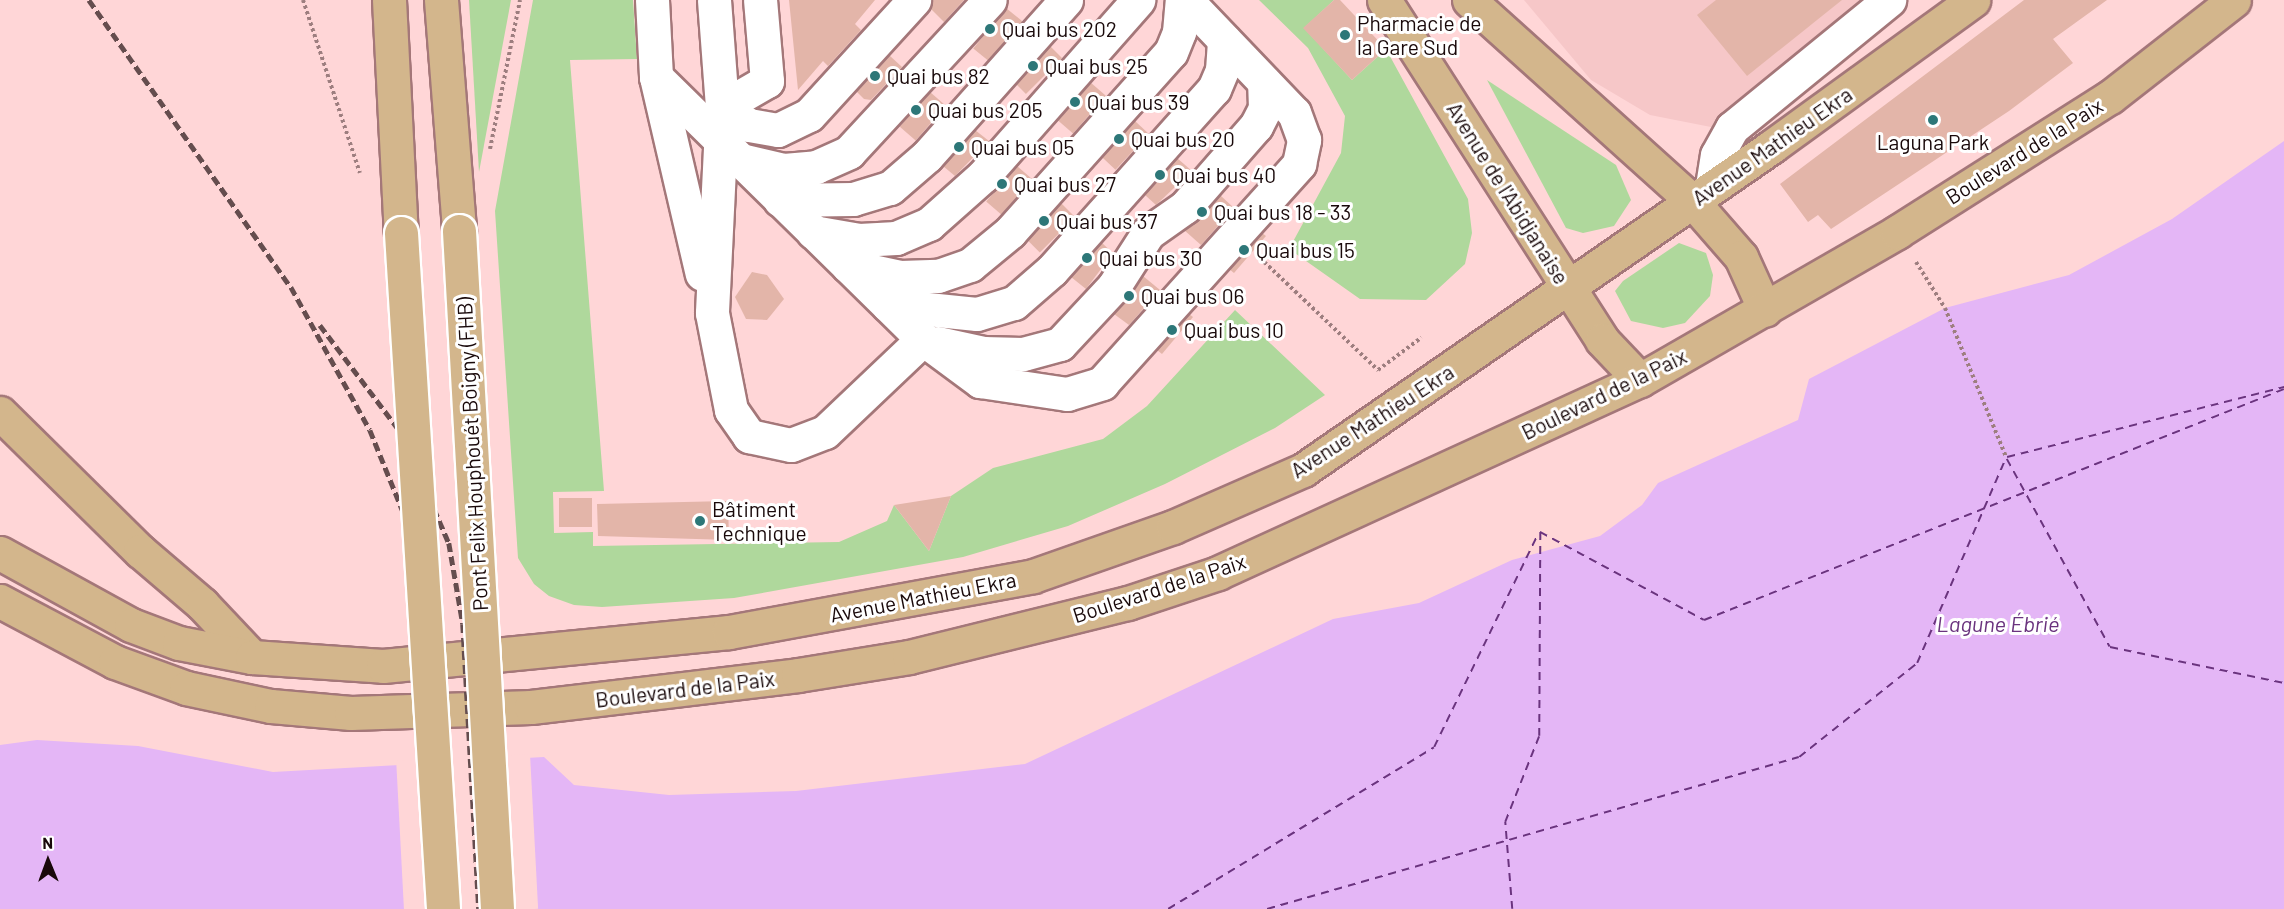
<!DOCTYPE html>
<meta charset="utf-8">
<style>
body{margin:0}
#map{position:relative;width:2284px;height:909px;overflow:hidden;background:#ffd6d7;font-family:Barlow,sans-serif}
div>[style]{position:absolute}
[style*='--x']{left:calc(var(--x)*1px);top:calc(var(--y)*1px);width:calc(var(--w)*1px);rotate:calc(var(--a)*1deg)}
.built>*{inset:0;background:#f6c7c8}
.green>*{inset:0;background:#afd89c}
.water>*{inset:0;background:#e4b6f6}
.pier>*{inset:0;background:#ffd6d7;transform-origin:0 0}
.ferry>*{height:1.5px;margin-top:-0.75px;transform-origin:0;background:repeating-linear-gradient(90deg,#6a337e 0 8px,transparent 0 14px)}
.building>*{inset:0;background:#e3b5a9;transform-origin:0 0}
.path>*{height:4px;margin-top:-2px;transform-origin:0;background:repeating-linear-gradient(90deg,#9d7e7f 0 3px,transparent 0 6px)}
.roads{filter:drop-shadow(2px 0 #a47779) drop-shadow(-2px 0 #a47779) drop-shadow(0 2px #a47779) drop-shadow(0 -2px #a47779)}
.minor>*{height:33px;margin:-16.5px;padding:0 16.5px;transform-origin:16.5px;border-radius:16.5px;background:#fff}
.major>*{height:33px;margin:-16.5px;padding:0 16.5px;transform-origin:16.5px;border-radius:16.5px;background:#d3b68c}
.rail>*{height:4.5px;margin-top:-2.25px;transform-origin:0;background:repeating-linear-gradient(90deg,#654d4e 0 9px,transparent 0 13.5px)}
.bridges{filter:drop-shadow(2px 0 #fff) drop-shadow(-2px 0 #fff) drop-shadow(0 2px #fff) drop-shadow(0 -2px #fff)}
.major-bridge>*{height:33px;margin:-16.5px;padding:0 16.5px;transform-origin:16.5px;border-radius:16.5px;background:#d3b68c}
.dots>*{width:16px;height:16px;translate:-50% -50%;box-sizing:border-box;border:3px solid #fff;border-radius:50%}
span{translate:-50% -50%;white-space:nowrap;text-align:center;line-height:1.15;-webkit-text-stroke:6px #fff;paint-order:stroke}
.poi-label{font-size:21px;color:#19090a}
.left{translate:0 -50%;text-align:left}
.street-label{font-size:21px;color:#19090a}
.water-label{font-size:22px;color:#6a337e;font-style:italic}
.north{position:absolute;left:18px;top:831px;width:60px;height:60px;-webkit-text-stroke:4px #fff;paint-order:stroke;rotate:359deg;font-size:16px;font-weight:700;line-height:24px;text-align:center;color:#19090a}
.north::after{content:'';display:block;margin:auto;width:21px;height:27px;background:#19090a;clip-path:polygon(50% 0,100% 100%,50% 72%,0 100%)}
</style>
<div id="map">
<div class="built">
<i style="clip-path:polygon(1524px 0,1866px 0,1716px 128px,1650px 115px,1591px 80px)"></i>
</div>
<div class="green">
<i style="clip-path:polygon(469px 0,511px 0,479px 172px)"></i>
<i style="clip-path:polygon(533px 0,633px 0,637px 59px,570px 60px,604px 491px,553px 492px,554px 533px,593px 532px,593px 546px,839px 542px,887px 521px,894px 505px,929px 551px,951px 496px,993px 468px,1103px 439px,1147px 406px,1235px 310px,1325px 395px,1275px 428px,1165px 484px,1068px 526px,963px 557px,734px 598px,602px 607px,574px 605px,549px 596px,534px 584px,518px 558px,495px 211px)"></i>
<i style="clip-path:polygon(1259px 0,1334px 0,1304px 28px,1352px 80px,1386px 49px,1468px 199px,1472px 233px,1465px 264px,1426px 300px,1360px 299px,1289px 249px,1341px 153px,1345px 116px,1308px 48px)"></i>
<i style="clip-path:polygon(1487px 80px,1616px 165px,1631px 200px,1614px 226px,1583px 233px,1566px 228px)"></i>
<i style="clip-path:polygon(1679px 243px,1706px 253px,1713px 275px,1710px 296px,1685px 323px,1663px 328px,1631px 321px,1615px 291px,1623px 281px)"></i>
</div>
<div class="water">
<i style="clip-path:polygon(2284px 141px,2284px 909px,0 909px,0 745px,37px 740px,138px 746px,273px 772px,544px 757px,574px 785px,669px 795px,796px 791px,1025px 764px,1333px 619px,1419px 603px,1512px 560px,1600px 536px,1642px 505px,1658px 483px,1798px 420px,1809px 379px,1945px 308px,2069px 275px,2172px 219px)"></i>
</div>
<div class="pier">
<i style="left:530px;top:754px;width:155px;height:134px;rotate:87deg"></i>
</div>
<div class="ferry">
<i style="--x:2007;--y:457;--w:286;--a:-14.2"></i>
<i style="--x:2007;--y:459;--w:214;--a:61.3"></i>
<i style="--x:2110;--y:647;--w:178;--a:11.7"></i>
<i style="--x:1168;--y:909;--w:311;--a:-31.3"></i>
<i style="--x:1434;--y:747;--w:237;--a:-64"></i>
<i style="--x:1267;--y:909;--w:553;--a:-15.95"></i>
<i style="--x:1799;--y:757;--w:151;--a:-38.5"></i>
<i style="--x:1917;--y:663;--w:224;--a:-66.6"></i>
<i style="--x:1512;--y:909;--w:87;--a:-94.6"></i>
<i style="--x:1505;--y:822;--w:92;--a:-68.4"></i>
<i style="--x:1539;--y:736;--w:204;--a:-89.7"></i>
<i style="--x:1540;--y:532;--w:186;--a:28.2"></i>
<i style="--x:1704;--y:620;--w:624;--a:-21.72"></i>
</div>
<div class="building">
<i style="clip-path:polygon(789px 0,875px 0,855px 24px,861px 30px,828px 66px,823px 61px,798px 90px)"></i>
<i style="clip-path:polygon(932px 0,964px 0,944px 22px,930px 8px)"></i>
<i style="clip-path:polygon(1334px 0,1340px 0,1386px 49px,1352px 80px,1303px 28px)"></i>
<i style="clip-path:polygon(1716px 0,1842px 0,1747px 76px,1697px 15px)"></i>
<i style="clip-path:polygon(2024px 0,2107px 0,2053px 39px,2073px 63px,2009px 111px,1831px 229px,1818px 215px,1808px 222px,1780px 184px)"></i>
<i style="left:1006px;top:8px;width:21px;height:52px;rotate:39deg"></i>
<i style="left:1050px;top:46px;width:17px;height:51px;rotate:45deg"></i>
<i style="clip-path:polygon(889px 55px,902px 67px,871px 100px,864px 99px,856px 91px)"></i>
<i style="left:1090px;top:82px;width:21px;height:50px;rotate:41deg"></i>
<i style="left:930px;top:92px;width:21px;height:46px;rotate:41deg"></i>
<i style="left:1135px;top:121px;width:19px;height:49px;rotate:43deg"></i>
<i style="clip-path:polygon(975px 130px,989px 141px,955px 176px,943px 166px)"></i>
<i style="clip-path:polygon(1177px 158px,1192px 171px,1156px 205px,1145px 195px)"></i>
<i style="left:1017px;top:166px;width:20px;height:47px;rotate:41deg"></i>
<i style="clip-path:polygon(1220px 195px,1234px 208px,1201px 245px,1184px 230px)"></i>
<i style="left:1061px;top:203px;width:20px;height:50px;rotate:45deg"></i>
<i style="clip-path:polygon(1262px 233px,1266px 236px,1234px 273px,1229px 269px)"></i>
<i style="clip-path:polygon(1102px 243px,1113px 253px,1086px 289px,1071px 277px)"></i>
<i style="clip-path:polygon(752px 272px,767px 275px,784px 299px,767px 320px,746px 319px,735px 297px)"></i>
<i style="clip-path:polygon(1143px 276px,1160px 290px,1129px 325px,1114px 314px)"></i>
<i style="clip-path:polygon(1189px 314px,1193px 317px,1162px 354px,1157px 350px)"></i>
<i style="clip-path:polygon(951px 496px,929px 551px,894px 505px)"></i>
<i style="left:559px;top:498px;width:33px;height:29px"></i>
<i style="clip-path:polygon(728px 501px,729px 540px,598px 536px,597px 504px)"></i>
</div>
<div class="path">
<i style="--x:303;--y:0;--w:182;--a:71.8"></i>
<i style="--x:490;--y:149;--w:152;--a:-78.6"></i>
<i style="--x:1260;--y:258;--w:163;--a:43.5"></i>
<i style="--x:1378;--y:370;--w:54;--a:-36.7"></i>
<i style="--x:1916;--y:262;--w:54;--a:57.8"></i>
<i style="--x:1945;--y:308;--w:161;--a:67.7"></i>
</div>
<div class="roads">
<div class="minor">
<i style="--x:652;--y:0;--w:77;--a:87"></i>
<i style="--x:656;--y:77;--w:202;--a:76.9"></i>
<i style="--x:714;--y:0;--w:107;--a:85.7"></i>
<i style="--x:722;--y:107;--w:206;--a:92.8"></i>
<i style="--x:712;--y:313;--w:99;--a:78.9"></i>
<i style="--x:731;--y:410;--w:32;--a:55"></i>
<i style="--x:749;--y:436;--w:43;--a:12.1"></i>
<i style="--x:791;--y:445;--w:36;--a:-21"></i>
<i style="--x:825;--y:432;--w:135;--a:-43.5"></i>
<i style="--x:656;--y:77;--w:374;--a:44.5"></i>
<i style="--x:923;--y:339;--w:71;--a:36.4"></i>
<i style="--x:980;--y:381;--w:88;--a:8.5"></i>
<i style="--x:1067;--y:394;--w:37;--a:-17"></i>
<i style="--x:1102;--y:383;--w:295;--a:-48"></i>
<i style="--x:1299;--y:164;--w:25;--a:-78"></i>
<i style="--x:1304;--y:140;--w:29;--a:-110"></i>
<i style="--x:1294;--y:113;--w:156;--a:-133.7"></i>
<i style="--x:722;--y:107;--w:32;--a:34"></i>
<i style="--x:749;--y:125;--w:29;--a:10"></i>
<i style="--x:778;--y:130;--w:34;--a:-26"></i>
<i style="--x:809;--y:115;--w:156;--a:-47.6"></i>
<i style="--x:722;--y:107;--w:52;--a:-30"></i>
<i style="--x:767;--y:81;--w:81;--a:-94.9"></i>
<i style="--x:741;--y:160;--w:44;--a:13.1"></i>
<i style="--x:784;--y:170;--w:32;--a:-5"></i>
<i style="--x:816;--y:167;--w:36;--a:-24"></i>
<i style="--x:849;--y:152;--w:207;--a:-47.2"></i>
<i style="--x:1712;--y:186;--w:31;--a:-81"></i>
<i style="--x:1717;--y:155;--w:31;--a:-61"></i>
<i style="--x:1732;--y:128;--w:203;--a:-39.2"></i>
<i style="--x:780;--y:200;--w:73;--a:-0.8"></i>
<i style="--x:853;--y:199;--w:39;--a:-17"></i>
<i style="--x:890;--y:188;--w:49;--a:-40.9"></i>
<i style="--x:927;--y:156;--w:209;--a:-48.3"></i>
<i style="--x:813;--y:232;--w:47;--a:9.9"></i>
<i style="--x:859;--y:240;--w:37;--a:-3"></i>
<i style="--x:896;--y:238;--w:36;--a:-23"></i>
<i style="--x:929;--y:224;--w:72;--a:-41.6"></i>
<i style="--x:983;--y:176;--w:235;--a:-48.6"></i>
<i style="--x:848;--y:266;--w:53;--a:11.9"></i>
<i style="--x:900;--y:277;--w:38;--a:-2"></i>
<i style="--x:938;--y:276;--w:34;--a:-19"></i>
<i style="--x:970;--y:265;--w:52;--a:-39.5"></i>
<i style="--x:1010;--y:232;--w:241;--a:-48.2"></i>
<i style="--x:1171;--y:52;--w:22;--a:-68"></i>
<i style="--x:1179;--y:32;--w:32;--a:-85"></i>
<i style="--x:888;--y:305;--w:89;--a:5.8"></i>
<i style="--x:977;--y:314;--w:39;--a:-17"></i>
<i style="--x:1014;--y:303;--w:50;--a:-41"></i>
<i style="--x:1052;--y:270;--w:243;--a:-48.2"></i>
<i style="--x:1214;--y:89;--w:21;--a:-67"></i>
<i style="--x:1222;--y:70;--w:30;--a:-86"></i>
<i style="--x:938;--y:343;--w:46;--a:12.5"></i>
<i style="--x:983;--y:353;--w:40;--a:1.4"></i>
<i style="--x:1023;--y:354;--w:38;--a:-15"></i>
<i style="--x:1060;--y:344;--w:79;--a:-47"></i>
<i style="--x:1114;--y:286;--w:63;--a:-57.3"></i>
<i style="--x:1148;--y:233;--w:45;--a:-35.1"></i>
<i style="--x:1185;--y:207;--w:108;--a:-48.8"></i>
<i style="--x:1256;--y:126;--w:20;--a:-63"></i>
<i style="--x:1265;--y:108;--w:26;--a:-92"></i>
</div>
<div class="major">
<i style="--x:389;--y:0;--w:233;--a:87.1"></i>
<i style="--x:441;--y:0;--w:232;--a:85.5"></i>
<i style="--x:1384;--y:0;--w:404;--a:57.3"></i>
<i style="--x:1602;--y:340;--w:55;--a:46.5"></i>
<i style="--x:1469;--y:0;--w:302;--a:42"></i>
<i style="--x:1693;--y:202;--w:73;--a:48.9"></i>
<i style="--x:1741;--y:257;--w:58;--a:65.6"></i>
<i style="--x:0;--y:413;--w:197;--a:44.6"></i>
<i style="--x:140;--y:551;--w:82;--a:40.5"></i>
<i style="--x:202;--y:604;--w:73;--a:46.7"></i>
<i style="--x:0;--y:553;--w:149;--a:28.8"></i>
<i style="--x:131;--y:625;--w:51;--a:20.6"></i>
<i style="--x:179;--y:643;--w:74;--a:10.9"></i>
<i style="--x:252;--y:657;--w:131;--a:3.9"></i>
<i style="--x:383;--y:666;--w:348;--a:-5.6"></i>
<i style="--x:729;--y:632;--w:309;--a:-10.4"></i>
<i style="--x:1033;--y:576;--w:148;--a:-19.3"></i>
<i style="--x:1173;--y:527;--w:142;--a:-23.7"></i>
<i style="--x:1303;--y:470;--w:569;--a:-34.61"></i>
<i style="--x:1771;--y:147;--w:250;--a:-36"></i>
<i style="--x:0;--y:601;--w:130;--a:27.9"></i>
<i style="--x:115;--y:662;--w:76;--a:20.1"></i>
<i style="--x:186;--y:688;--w:87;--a:12"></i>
<i style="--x:271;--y:706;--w:80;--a:5"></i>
<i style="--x:351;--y:713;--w:180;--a:-1.9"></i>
<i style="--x:531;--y:707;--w:269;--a:-6.8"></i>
<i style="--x:798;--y:675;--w:112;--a:-9.2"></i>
<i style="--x:909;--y:657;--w:226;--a:-13.9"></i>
<i style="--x:1128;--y:603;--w:95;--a:-18.4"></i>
<i style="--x:1218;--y:573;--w:464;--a:-24.6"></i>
<i style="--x:1640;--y:380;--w:297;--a:-29.9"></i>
<i style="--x:1897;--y:232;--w:252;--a:-32.4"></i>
<i style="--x:2110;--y:97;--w:157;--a:-38"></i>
</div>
</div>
<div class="rail">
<i style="--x:89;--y:0;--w:351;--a:54.9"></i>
<i style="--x:291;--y:287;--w:163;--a:61.1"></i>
<i style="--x:370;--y:430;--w:98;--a:67.9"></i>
<i style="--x:407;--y:521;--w:109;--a:75.1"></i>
<i style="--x:435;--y:626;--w:283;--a:86.8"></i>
<i style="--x:320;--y:325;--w:136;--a:53"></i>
<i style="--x:402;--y:434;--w:119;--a:66.7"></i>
<i style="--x:449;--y:543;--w:82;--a:80.2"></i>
<i style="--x:463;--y:624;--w:285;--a:86.8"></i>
</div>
<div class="bridges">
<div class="major-bridge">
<i style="--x:459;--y:231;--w:679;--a:86.79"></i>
<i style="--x:401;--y:233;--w:677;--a:86.44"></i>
</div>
</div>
<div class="dots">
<i style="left:990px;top:29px;background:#2d7778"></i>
<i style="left:1345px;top:35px;background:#2d7778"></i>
<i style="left:1033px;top:66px;background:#2d7778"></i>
<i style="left:875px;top:76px;background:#2d7778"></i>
<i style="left:1075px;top:102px;background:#2d7778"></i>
<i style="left:916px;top:110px;background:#2d7778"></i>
<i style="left:1933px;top:120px;background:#2d7778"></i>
<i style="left:1119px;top:139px;background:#2d7778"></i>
<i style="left:959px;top:147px;background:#2d7778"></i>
<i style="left:1160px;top:175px;background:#2d7778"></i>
<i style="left:1002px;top:184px;background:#2d7778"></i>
<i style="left:1202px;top:212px;background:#2d7778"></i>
<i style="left:1044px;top:221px;background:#2d7778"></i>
<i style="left:1244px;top:250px;background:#2d7778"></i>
<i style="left:1087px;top:258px;background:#2d7778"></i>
<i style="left:1129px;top:296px;background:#2d7778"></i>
<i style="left:1172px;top:330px;background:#2d7778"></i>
<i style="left:700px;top:521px;background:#2d7778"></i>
</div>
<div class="poi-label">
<span class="left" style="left:1357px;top:35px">Pharmacie de<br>la Gare Sud</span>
<span class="left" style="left:1002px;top:29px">Quai bus 202</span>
<span class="left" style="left:1045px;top:66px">Quai bus 25</span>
<span class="left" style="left:887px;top:76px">Quai bus 82</span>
<span class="left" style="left:1087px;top:102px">Quai bus 39</span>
<span class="left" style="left:928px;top:110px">Quai bus 205</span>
<span class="left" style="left:1131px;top:139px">Quai bus 20</span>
<span style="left:1933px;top:142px">Laguna Park</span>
<span class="left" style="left:971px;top:147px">Quai bus 05</span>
<span class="left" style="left:1172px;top:175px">Quai bus 40</span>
<span class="left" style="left:1014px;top:184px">Quai bus 27</span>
<span class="left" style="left:1214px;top:212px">Quai bus 18 - 33</span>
<span class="left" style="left:1056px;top:221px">Quai bus 37</span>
<span class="left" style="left:1256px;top:250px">Quai bus 15</span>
<span class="left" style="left:1099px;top:258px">Quai bus 30</span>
<span class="left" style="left:1141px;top:296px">Quai bus 06</span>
<span class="left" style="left:1184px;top:330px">Quai bus 10</span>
<span class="left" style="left:712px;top:521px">Bâtiment<br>Technique</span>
</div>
<div class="street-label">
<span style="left:1772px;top:146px;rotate:-35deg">Avenue Mathieu Ekra</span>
<span style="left:2024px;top:151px;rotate:-32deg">Boulevard de la Paix</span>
<span style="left:1508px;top:193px;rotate:58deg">Avenue de l'Abidjanaise</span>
<span style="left:1604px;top:394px;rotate:-26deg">Boulevard de la Paix</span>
<span style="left:1372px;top:421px;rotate:-33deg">Avenue Mathieu Ekra</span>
<span style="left:472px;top:454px;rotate:-93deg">Pont Felix Houphouét Boigny (FHB)</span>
<span style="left:1159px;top:588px;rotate:-18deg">Boulevard de la Paix</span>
<span style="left:923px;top:597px;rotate:-11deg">Avenue Mathieu Ekra</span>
<span style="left:685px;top:689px;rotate:-7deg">Boulevard de la Paix</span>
</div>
<div class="water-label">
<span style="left:1998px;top:624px">Lagune Ébrié</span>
</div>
<div class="north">N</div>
</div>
